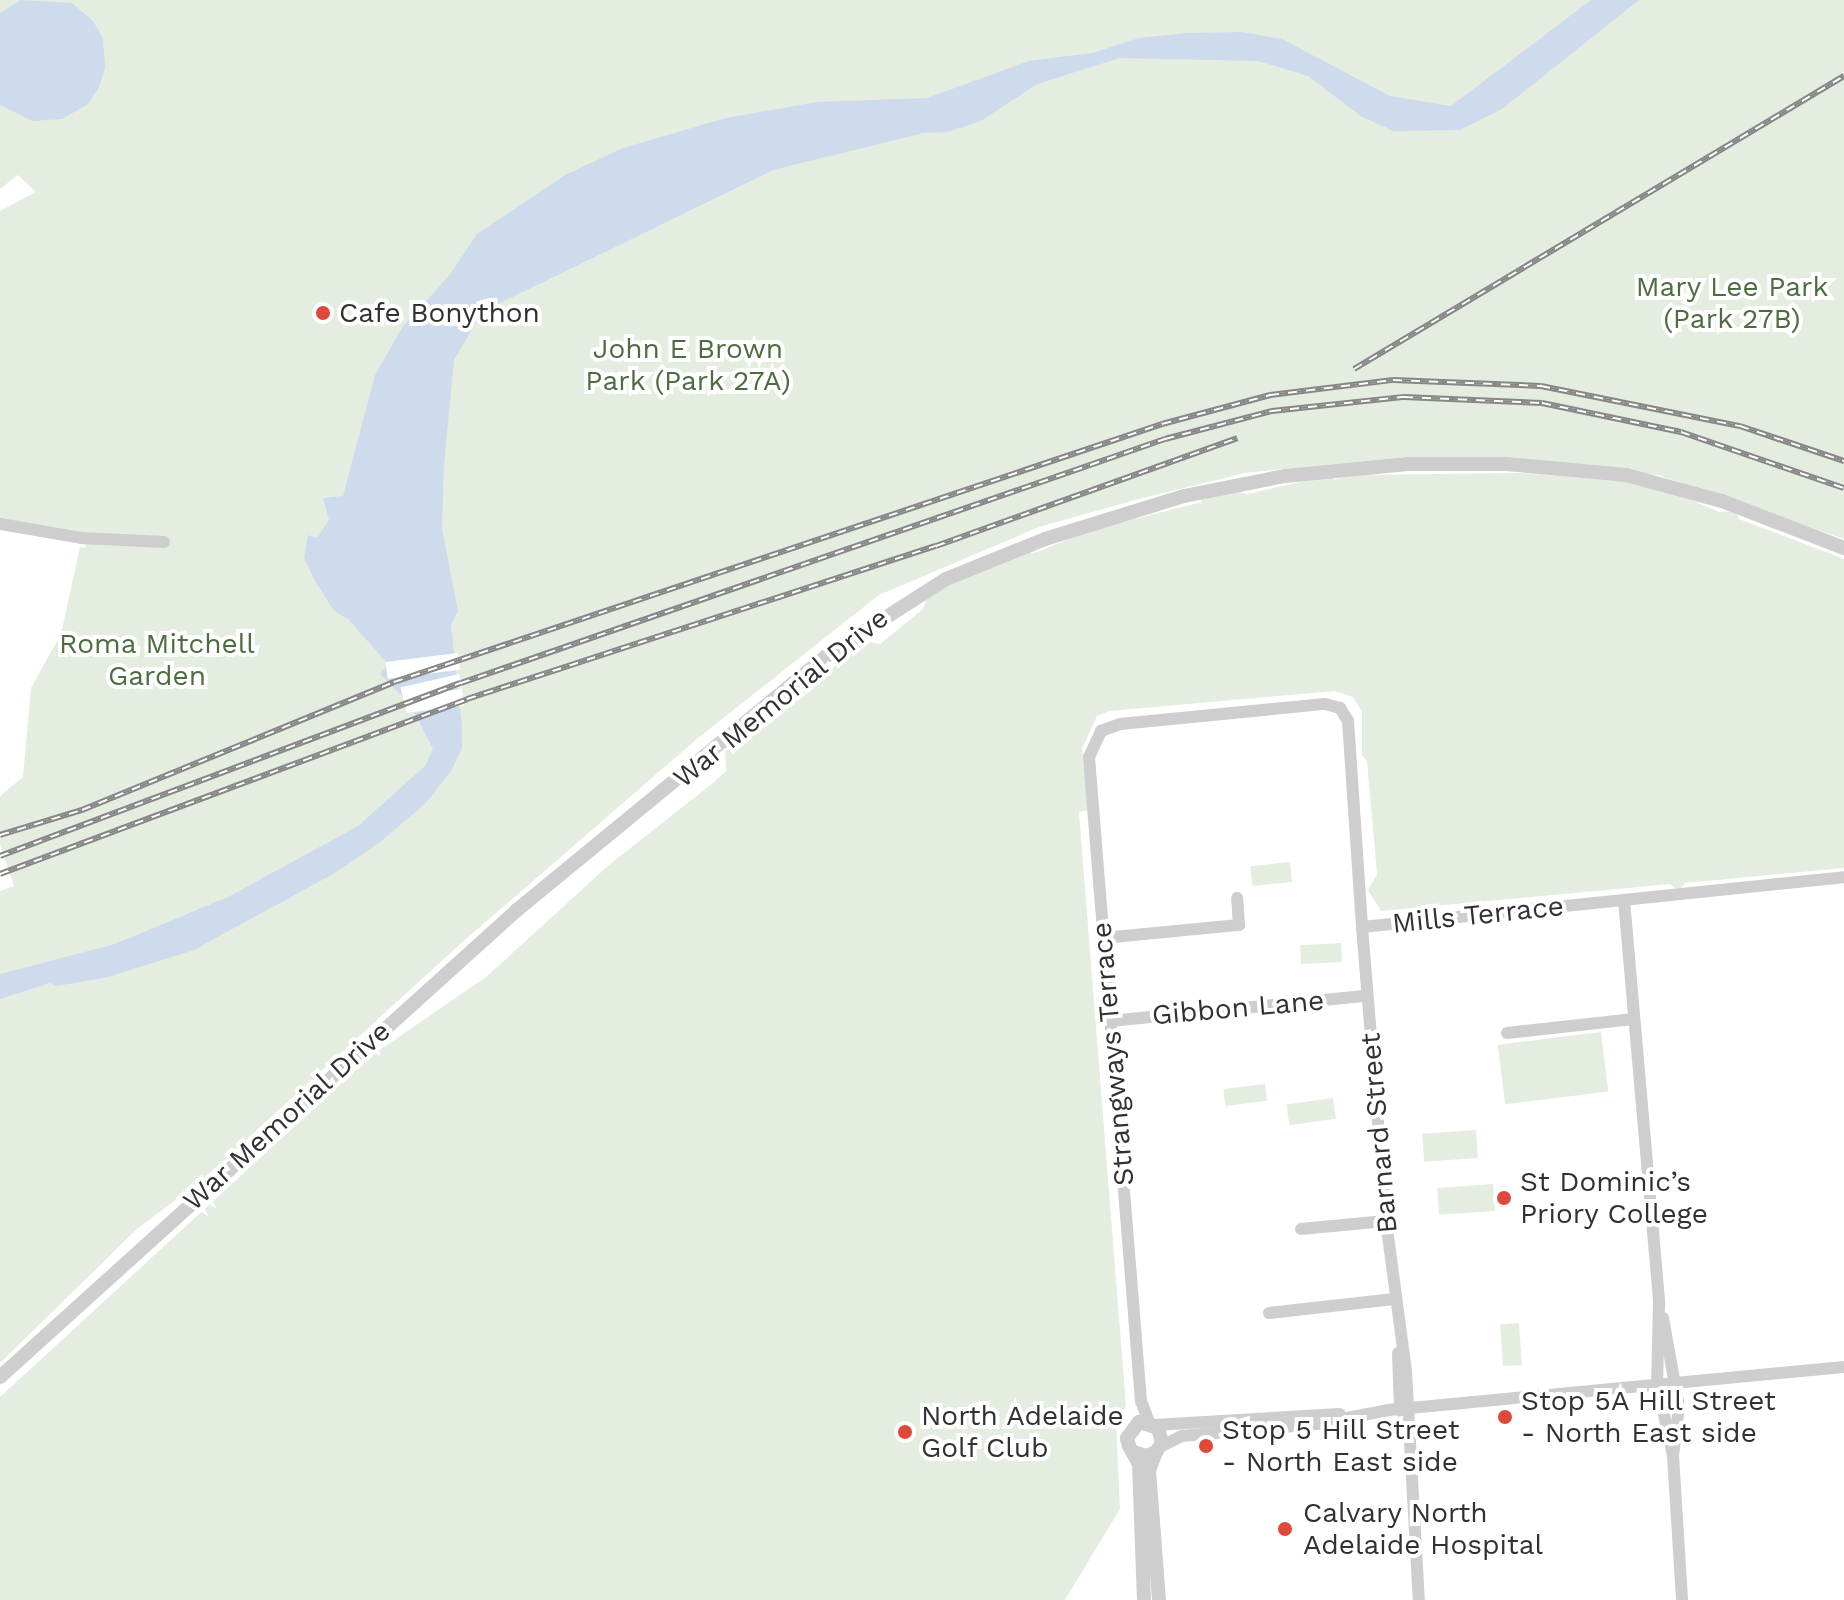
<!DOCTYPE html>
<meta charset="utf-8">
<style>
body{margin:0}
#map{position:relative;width:1844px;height:1600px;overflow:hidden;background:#fff;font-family:"Work Sans",sans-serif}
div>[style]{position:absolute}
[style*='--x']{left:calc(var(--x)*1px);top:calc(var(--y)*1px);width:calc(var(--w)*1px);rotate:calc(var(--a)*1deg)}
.green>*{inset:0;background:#e5ede0;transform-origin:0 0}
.water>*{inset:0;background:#cddbec}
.pier>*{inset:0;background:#fff;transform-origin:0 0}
.minor>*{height:12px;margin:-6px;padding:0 6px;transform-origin:6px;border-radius:6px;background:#cecece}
.tertiary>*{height:14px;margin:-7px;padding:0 7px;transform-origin:7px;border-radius:7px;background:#cecece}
.rail>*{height:6px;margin-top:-3px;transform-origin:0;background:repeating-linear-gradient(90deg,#fff 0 9px,#868686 0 18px);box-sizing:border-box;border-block:2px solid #868686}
.dots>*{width:22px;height:22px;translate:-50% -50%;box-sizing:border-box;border:4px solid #fff;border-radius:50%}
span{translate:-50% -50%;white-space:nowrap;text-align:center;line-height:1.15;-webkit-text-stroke:8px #fff;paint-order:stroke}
.park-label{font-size:28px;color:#4d6c3f}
.poi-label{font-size:28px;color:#313131}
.left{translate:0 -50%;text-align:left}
.street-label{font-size:28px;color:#313131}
</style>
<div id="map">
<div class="green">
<i style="clip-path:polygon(0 0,1844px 0,1844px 539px,1658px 475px,1506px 457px,1406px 457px,1245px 473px,1135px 500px,1039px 527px,879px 595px,698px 738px,458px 946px,200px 1182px,138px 1228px,0 1363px,0 891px,14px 886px,0 845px,0 796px,23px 777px,31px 688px,61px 634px,80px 547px,87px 548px,81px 538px,0 524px,0 211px,36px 192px,18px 175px,0 189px)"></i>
<i style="clip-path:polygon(1520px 473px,1631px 482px,1672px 492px,1719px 512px,1736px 511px,1739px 519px,1844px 559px,1844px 868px,1685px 883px,1678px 891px,1670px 884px,1381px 911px,1368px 890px,1377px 874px,1367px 761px,1362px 755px,1362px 712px,1353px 697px,1335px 691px,1110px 711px,1097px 716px,1082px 749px,1088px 810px,1079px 812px,1126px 1406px,1116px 1421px,1120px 1509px,1065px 1600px,0 1600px,0 1397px,371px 1056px,486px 977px,609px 865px,713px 783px,726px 771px,725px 751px,741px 744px,807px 689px,815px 675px,827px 675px,850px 648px,864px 641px,880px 644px,923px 609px,930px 589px,1024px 543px,1032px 554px,1122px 518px,1123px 522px,1202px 502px,1199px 498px,1223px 488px,1247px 494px,1336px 474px,1333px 480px,1351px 475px)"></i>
<i style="left:1290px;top:862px;width:20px;height:40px;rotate:84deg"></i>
<i style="left:1341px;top:943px;width:19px;height:41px;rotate:87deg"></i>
<i style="left:1601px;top:1032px;width:60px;height:104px;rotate:83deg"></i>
<i style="left:1265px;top:1084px;width:17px;height:42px;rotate:83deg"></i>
<i style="left:1333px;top:1098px;width:21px;height:47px;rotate:82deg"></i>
<i style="left:1476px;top:1130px;width:28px;height:54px;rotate:86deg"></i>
<i style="left:1493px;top:1184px;width:27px;height:56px;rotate:86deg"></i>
<i style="left:1519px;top:1323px;width:42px;height:19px;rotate:86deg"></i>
</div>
<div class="water">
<i style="clip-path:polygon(20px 0,72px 3px,93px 21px,103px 38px,105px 68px,99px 87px,88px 104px,62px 119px,32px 121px,0 105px,0 13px)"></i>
<i style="clip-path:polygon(1591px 0,1639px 0,1502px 109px,1460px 130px,1394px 131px,1362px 117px,1308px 76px,1258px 61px,1120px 58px,1037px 84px,981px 121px,948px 132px,923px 133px,773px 170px,482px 312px,454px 360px,444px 465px,442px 529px,458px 611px,451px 625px,462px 727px,462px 748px,451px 771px,425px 804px,379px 843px,333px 874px,194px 950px,108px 977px,57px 986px,50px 983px,0 999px,0 974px,115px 944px,228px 897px,358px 826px,425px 766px,433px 749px,410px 704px,380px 674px,388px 664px,348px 619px,334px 611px,315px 581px,304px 558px,308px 535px,317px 538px,329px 520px,323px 498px,343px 496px,375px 375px,403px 326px,449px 276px,477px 234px,565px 175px,623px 148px,726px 118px,817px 102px,927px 98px,1029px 61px,1092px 53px,1139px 38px,1188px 33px,1242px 32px,1282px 39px,1390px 96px,1451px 106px)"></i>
</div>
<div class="pier">
<i style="left:458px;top:653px;width:17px;height:73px;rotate:83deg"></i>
<i style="left:459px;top:674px;width:13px;height:60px;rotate:77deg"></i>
<i style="left:462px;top:689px;width:17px;height:58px;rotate:83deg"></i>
</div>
<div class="minor">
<i style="--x:0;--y:524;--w:82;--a:9.8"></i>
<i style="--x:81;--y:538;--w:83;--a:2.8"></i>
<i style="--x:1624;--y:900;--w:405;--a:85"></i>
<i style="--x:1659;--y:1303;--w:80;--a:91.4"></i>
<i style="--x:1657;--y:1383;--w:75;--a:77.6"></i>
<i style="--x:1362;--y:927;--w:295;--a:85.3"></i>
<i style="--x:1386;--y:1221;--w:151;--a:82.4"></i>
<i style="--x:1406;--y:1371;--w:229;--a:86.8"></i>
<i style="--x:1103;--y:938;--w:137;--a:-5.5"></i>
<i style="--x:1239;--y:925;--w:27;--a:-94"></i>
<i style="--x:1110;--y:1021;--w:258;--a:-5.6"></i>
<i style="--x:1507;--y:1033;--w:127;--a:-6.3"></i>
<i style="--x:1301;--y:1229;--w:85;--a:-5.4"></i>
<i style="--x:1269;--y:1313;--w:126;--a:-6.4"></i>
<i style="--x:1663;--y:1318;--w:90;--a:79.8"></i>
<i style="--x:1679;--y:1407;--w:49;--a:97"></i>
<i style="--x:1673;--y:1456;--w:144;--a:86.4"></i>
<i style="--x:1398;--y:1353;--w:58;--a:88"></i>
<i style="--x:1149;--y:1422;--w:22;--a:-111"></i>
<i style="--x:1141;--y:1401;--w:646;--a:-94.62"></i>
<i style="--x:1089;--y:757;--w:29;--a:-65"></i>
<i style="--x:1101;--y:731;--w:20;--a:-20"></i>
<i style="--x:1120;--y:724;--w:206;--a:-5.6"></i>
<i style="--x:1325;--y:704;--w:16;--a:15"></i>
<i style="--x:1340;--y:708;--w:15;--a:58"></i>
<i style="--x:1348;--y:721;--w:206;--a:86.1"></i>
<i style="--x:1362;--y:927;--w:485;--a:-5.9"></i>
<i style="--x:1154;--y:1425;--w:186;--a:-3.4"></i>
<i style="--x:1160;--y:1447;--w:25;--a:-27"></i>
<i style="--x:1182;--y:1436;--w:135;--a:-5.1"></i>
<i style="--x:1316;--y:1424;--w:74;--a:-10.9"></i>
<i style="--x:1389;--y:1410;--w:457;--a:-5.4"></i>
</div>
<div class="tertiary">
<i style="--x:0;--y:1377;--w:697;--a:-42.09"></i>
<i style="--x:517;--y:910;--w:401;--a:-39.4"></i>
<i style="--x:827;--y:655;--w:141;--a:-32.6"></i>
<i style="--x:946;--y:579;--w:107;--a:-22"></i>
<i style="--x:1045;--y:539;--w:145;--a:-17.2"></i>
<i style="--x:1184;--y:496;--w:103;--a:-11.2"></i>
<i style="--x:1285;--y:476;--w:123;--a:-5.6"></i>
<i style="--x:1407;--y:464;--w:99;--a:0"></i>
<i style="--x:1506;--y:464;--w:121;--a:5.2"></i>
<i style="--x:1626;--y:475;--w:99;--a:15.2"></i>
<i style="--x:1722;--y:501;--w:131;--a:21.1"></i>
<i style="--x:1133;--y:1452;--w:15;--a:16"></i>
<i style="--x:1147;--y:1456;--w:10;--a:-24"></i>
<i style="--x:1156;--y:1452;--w:11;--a:-56"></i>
<i style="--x:1162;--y:1443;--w:16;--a:-105"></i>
<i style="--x:1158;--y:1428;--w:20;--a:-162"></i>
<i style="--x:1139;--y:1422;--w:20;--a:127"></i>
<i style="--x:1127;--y:1438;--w:8;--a:76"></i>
<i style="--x:1129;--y:1446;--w:21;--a:61"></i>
<i style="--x:1139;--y:1464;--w:136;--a:87.9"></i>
<i style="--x:1156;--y:1452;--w:19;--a:111"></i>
<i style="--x:1149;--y:1470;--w:130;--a:85.6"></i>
</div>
<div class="rail">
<i style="--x:1354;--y:369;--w:571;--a:-30.88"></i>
<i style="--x:0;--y:835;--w:86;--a:-17"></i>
<i style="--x:82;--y:810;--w:337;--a:-22.3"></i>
<i style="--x:394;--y:682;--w:810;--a:-18.57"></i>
<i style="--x:1162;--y:424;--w:112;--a:-15"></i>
<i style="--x:1270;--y:395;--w:124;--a:-7"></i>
<i style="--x:1393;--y:380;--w:148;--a:2.3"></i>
<i style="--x:1541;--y:386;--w:203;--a:11.4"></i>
<i style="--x:1740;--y:426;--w:110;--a:18.6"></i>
<i style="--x:0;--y:856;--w:492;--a:-20.6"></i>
<i style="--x:461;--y:683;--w:745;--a:-19.12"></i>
<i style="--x:1165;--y:439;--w:111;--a:-14.7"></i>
<i style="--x:1272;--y:411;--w:133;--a:-6.1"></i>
<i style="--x:1404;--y:397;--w:138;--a:2.5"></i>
<i style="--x:1542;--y:403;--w:142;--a:11.8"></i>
<i style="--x:1681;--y:432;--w:172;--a:19"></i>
<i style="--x:0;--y:874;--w:499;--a:-20.5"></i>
<i style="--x:467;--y:699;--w:493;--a:-18.1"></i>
<i style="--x:936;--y:546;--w:320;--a:-19.7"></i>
</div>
<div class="dots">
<i style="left:323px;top:313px;background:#df493c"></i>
<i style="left:1504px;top:1198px;background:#df493c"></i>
<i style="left:1505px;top:1417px;background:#df493c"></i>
<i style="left:905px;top:1432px;background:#df493c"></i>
<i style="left:1206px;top:1446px;background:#df493c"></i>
<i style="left:1285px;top:1529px;background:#df493c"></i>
</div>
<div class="park-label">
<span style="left:1732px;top:303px">Mary Lee Park<br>(Park 27B)</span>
<span style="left:688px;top:365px">John E Brown<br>Park (Park 27A)</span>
<span style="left:157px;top:660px">Roma Mitchell<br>Garden</span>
</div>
<div class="poi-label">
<span class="left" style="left:339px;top:313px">Cafe Bonython</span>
<span class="left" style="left:1520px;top:1198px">St Dominic’s<br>Priory College</span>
<span class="left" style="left:1521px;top:1417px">Stop 5A Hill Street<br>- North East side</span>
<span class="left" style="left:921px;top:1432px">North Adelaide<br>Golf Club</span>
<span class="left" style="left:1222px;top:1446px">Stop 5 Hill Street<br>- North East side</span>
<span class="left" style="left:1303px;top:1529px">Calvary North<br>Adelaide Hospital</span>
</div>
<div class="street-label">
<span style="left:781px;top:698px;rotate:-39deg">War Memorial Drive</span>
<span style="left:1478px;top:915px;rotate:-6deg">Mills Terrace</span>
<span style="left:1238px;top:1008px;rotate:-5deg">Gibbon Lane</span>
<span style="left:1113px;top:1054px;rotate:-95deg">Strangways Terrace</span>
<span style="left:287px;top:1116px;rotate:-42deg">War Memorial Drive</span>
<span style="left:1379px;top:1133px;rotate:-95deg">Barnard Street</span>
</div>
</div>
